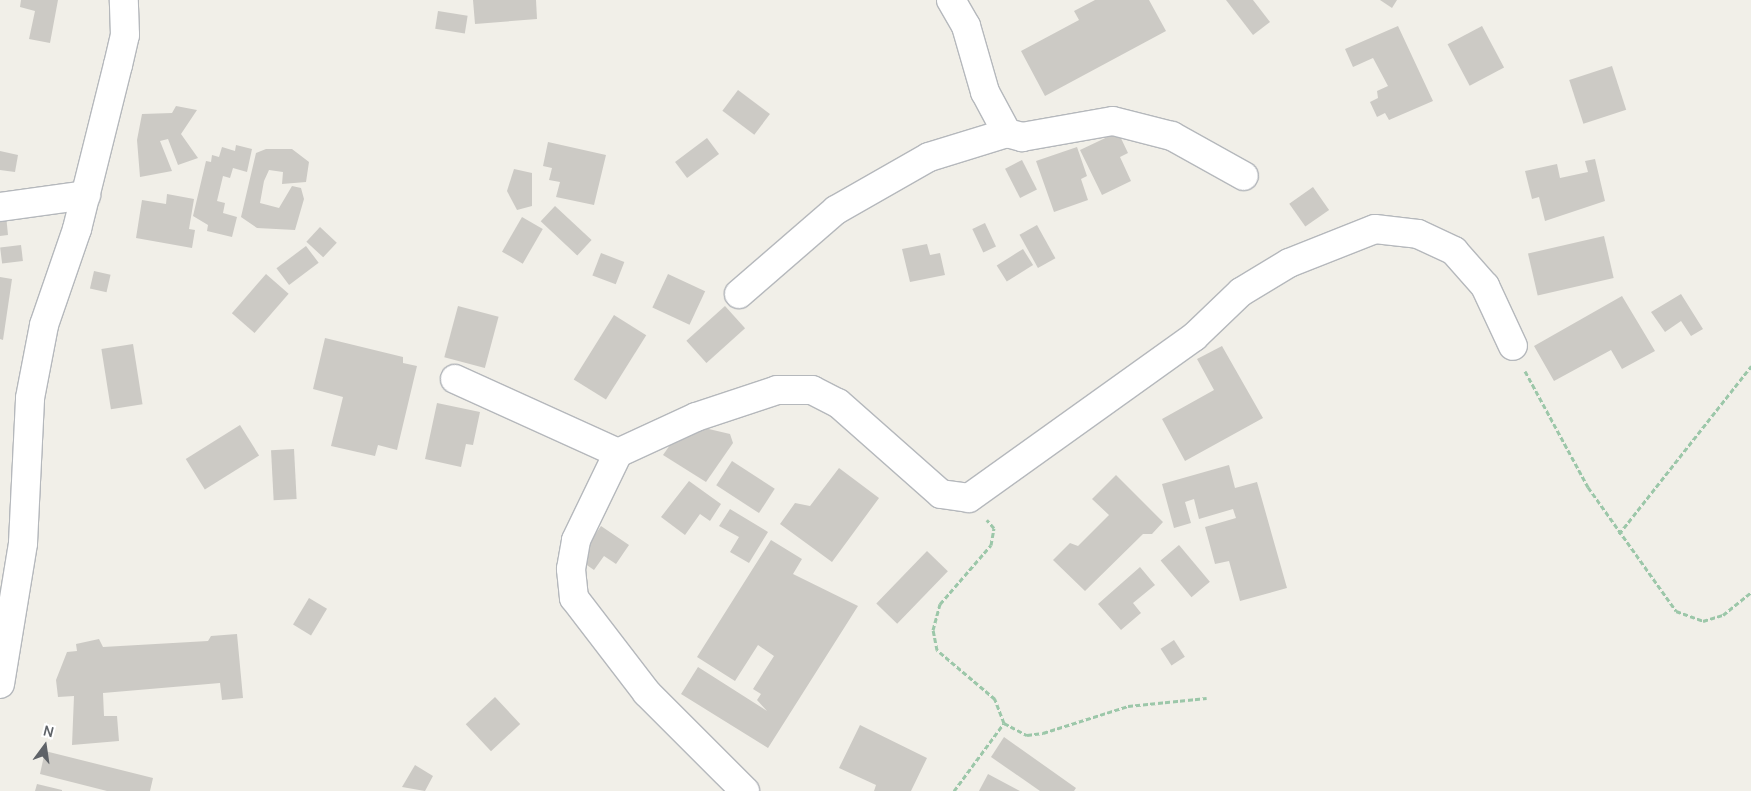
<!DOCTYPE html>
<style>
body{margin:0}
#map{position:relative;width:1751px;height:791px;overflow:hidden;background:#f1efe8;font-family:Manrope,sans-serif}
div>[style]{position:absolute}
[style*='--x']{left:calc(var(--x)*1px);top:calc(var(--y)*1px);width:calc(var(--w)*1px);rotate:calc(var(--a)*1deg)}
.building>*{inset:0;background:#cccac5;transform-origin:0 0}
.path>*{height:3px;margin-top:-1.5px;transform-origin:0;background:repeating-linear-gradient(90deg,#9cc7a9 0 5px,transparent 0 7.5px)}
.roads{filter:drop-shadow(1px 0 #b5b8bc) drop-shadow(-1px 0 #b5b8bc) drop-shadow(0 1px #b5b8bc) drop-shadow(0 -1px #b5b8bc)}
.minor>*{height:28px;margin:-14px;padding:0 14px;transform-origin:14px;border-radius:14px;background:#fff}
span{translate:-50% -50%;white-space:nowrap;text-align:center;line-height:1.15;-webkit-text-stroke:4px #fff;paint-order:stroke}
.north{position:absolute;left:20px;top:721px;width:50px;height:50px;-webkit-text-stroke:4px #fff;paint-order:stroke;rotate:14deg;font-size:14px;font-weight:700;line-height:20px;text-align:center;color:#5f6368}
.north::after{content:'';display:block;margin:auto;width:18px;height:22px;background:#5f6368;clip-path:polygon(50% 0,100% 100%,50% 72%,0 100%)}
</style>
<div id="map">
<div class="building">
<i style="clip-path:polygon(21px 0,58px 0,50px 43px,29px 39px,35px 11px,20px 7px)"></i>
<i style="clip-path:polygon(473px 0,536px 0,537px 19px,475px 24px)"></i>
<i style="clip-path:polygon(1095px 0,1149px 0,1166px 31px,1045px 96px,1021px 51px,1079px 20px,1074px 11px)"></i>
<i style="clip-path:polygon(1226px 0,1253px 0,1270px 22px,1253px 35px)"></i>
<i style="clip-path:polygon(1380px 0,1397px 0,1392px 8px)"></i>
<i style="left:438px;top:11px;width:30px;height:18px;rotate:9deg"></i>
<i style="clip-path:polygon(1398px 26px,1433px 101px,1389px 120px,1385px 113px,1377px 117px,1370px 102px,1378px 98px,1377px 91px,1388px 86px,1373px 58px,1353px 67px,1345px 49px)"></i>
<i style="left:1482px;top:26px;width:47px;height:39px;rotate:62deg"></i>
<i style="left:1612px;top:66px;width:46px;height:45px;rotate:72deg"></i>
<i style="left:738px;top:90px;width:40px;height:26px;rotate:37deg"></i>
<i style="clip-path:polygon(176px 106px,197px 110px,181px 134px,198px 158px,178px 165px,168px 139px,160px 141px,172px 171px,140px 177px,137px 140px,142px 114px,172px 113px)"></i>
<i style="clip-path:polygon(1118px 132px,1128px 153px,1120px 157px,1131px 181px,1102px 195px,1080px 150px)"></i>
<i style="left:707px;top:138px;width:20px;height:40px;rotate:53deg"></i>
<i style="clip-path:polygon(548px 142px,606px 155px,594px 205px,556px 197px,560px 182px,549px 180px,552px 168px,543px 166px)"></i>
<i style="clip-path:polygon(236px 145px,252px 149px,247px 172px,233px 168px,230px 178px,223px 176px,217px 201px,225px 203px,223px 213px,237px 217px,232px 237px,207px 231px,208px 225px,193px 216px,206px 161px,211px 162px,212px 155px,219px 157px,222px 147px,235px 151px)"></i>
<i style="clip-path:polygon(1077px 147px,1087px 176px,1081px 179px,1088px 200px,1054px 212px,1036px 161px)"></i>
<i style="clip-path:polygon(266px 149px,292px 149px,309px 162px,306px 182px,282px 184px,283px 172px,269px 170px,264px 181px,260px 203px,279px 208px,292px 186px,301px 188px,304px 199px,295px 230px,257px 228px,241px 217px,256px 153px)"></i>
<i style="clip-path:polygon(0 151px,18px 155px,15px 172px,0 170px)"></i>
<i style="clip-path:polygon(1595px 159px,1605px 201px,1545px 221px,1539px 197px,1532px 199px,1525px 171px,1557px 164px,1560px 178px,1588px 172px,1585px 161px)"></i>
<i style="left:1022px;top:160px;width:33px;height:19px;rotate:63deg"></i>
<i style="clip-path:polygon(514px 169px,532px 173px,532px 206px,517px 210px,507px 191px)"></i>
<i style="left:1313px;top:187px;width:28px;height:29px;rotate:55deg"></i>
<i style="clip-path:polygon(167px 194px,194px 199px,189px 229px,195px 230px,192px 248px,136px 238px,142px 200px,166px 204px)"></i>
<i style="left:555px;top:206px;width:50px;height:21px;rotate:43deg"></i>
<i style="clip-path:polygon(6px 215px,8px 235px,0 236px,0 216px)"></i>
<i style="left:522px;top:217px;width:24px;height:40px;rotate:30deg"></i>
<i style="left:985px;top:223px;width:26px;height:14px;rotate:65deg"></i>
<i style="left:1037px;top:225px;width:38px;height:20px;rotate:61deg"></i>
<i style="left:320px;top:227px;width:23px;height:20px;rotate:43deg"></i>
<i style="left:1604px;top:236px;width:43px;height:78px;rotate:77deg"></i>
<i style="clip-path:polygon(927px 244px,930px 255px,940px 253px,945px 275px,910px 282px,902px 249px)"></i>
<i style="left:21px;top:245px;width:16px;height:21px;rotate:83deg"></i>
<i style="left:306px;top:246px;width:21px;height:37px;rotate:53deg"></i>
<i style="left:1023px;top:249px;width:19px;height:31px;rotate:58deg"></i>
<i style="left:601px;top:253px;width:25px;height:24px;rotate:21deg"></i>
<i style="left:94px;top:271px;width:17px;height:18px;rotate:13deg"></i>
<i style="left:266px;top:274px;width:30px;height:52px;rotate:41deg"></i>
<i style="left:668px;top:274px;width:41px;height:37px;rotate:25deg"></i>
<i style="clip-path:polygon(0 277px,12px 279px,3px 340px,0 339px)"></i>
<i style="clip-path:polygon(1681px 294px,1703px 329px,1691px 336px,1681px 321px,1665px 332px,1651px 312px)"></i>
<i style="clip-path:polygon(1622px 296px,1655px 351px,1622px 369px,1611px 350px,1554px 381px,1534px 346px)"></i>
<i style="left:458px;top:306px;width:42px;height:53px;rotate:15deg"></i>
<i style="left:725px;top:306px;width:30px;height:52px;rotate:48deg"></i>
<i style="left:614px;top:315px;width:38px;height:76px;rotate:32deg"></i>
<i style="clip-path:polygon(325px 338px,403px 357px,403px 363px,417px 366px,397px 450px,378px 445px,375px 456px,331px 446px,343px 397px,313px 389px)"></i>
<i style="left:133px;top:344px;width:61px;height:32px;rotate:81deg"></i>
<i style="clip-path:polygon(1222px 346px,1263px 418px,1185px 461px,1162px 419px,1214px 390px,1197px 359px)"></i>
<i style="clip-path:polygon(437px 403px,480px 412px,473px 445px,466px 444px,461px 467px,425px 459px)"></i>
<i style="left:240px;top:425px;width:36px;height:64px;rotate:58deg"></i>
<i style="clip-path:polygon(696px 426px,730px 434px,733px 443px,706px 482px,663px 455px,677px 435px)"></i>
<i style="left:294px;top:449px;width:50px;height:23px;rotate:87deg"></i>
<i style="left:732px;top:461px;width:51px;height:29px;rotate:33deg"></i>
<i style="clip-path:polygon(1229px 465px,1235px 488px,1257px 482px,1287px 588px,1240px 601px,1229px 561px,1215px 564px,1205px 527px,1236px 518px,1233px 509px,1199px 519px,1194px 499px,1185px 502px,1191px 523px,1174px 528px,1162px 484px)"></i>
<i style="clip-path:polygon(839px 468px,879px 498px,832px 562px,780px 524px,795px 503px,810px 506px)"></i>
<i style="clip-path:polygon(1116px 475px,1163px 522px,1152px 534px,1143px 534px,1085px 591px,1053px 560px,1070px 543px,1078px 546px,1109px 515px,1092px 499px)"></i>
<i style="clip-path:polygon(689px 481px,721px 504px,710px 521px,700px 514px,685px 535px,661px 517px)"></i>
<i style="clip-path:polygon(730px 509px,768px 532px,749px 563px,730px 552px,739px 537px,719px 526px)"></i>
<i style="clip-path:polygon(601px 526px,629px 545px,616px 564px,604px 556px,594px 570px,578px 559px)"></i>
<i style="clip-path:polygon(771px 540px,802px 559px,793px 574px,858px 606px,768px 748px,681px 694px,698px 667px,767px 711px,757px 700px,761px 694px,753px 689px,774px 656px,758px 645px,735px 681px,697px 657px)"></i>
<i style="left:1179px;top:545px;width:48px;height:24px;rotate:50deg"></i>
<i style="left:927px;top:551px;width:29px;height:73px;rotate:44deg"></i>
<i style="clip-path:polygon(1140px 567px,1155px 585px,1133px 603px,1141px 613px,1121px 630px,1098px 604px)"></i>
<i style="left:309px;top:598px;width:21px;height:31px;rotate:31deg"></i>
<i style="clip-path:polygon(237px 634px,243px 698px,222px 700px,220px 683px,103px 693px,104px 716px,117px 716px,119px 741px,72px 745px,74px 696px,58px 697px,56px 680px,67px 652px,77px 651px,76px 644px,99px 639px,103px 647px,208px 641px,211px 636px)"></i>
<i style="left:1174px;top:640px;width:20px;height:16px;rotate:57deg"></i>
<i style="left:495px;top:697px;width:37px;height:40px;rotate:47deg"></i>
<i style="clip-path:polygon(860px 725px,927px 758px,911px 791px,874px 791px,876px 785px,839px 768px)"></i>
<i style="clip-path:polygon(1004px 737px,1076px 788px,1074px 791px,1040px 791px,991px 757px)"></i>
<i style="clip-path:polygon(45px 751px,153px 778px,150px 791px,107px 791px,40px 774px)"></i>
<i style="clip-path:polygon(415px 765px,433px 776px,425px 791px,402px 787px)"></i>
<i style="clip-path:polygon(988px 774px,1020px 791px,979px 791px)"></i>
<i style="clip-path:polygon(37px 784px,62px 790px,62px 791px,35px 791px)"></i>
</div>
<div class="path">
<i style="--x:1525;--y:371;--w:132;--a:61.5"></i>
<i style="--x:1588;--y:487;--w:152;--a:54.6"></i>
<i style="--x:1676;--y:611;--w:29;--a:20"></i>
<i style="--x:1703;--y:621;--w:21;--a:-17"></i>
<i style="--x:1723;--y:615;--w:36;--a:-39"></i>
<i style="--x:1619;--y:534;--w:214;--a:-51.8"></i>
<i style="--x:1004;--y:723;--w:26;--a:28"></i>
<i style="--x:1027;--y:735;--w:16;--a:-7"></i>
<i style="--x:1043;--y:733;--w:89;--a:-17.6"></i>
<i style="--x:1128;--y:706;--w:79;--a:-5.8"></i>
<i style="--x:954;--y:791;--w:84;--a:-53.7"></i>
<i style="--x:1004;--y:723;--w:26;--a:-111"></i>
<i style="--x:995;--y:699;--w:76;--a:-139.8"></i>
<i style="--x:937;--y:650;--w:20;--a:-101"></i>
<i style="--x:933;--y:630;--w:27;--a:-75"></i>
<i style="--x:940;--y:604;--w:78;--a:-49.2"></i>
<i style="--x:991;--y:545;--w:17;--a:-80"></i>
<i style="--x:994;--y:528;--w:11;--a:-131"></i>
</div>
<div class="roads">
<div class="minor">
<i style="--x:951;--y:0;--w:30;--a:60"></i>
<i style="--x:966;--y:26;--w:69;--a:73.9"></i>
<i style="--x:985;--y:92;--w:47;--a:61.8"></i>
<i style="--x:1007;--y:133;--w:16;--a:15"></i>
<i style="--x:1022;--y:137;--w:92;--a:-10"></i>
<i style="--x:1113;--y:121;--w:61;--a:14.3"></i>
<i style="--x:1172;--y:136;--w:82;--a:29.1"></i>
<i style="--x:0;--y:207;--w:87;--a:-7.9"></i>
<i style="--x:739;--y:294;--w:128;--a:-40.9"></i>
<i style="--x:836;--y:210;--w:107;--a:-29.7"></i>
<i style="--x:929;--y:157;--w:82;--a:-17.1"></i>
<i style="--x:455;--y:379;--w:179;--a:24.4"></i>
<i style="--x:0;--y:684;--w:143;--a:-80.7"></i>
<i style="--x:23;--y:543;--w:145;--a:-87.2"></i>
<i style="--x:30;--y:398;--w:74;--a:-79.1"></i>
<i style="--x:44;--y:325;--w:102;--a:-71"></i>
<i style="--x:77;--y:229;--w:169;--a:-76"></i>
<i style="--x:118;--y:65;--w:31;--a:-77"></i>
<i style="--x:125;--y:35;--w:35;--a:-92"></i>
<i style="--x:745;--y:791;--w:139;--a:-135"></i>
<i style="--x:647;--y:693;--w:120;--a:-127.5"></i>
<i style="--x:574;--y:598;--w:29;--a:-96"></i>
<i style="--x:571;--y:569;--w:29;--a:-80"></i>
<i style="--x:576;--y:540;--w:97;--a:-64.2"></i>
<i style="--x:618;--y:453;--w:86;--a:-24.8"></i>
<i style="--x:696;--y:417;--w:85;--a:-18.4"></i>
<i style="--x:777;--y:390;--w:35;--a:0"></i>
<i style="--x:812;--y:390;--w:29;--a:27"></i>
<i style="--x:838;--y:403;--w:137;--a:41.5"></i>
<i style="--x:941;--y:494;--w:28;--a:8"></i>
<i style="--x:969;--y:498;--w:277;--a:-35.6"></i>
<i style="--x:1194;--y:337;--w:65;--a:-43.8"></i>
<i style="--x:1241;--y:292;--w:56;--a:-31.1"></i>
<i style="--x:1289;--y:263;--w:92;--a:-21.6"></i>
<i style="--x:1375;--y:229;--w:43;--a:6.6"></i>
<i style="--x:1418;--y:234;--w:40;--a:25"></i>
<i style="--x:1454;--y:251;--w:47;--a:48.5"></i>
<i style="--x:1485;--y:286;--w:66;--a:65"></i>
</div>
</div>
<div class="north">N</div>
</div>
